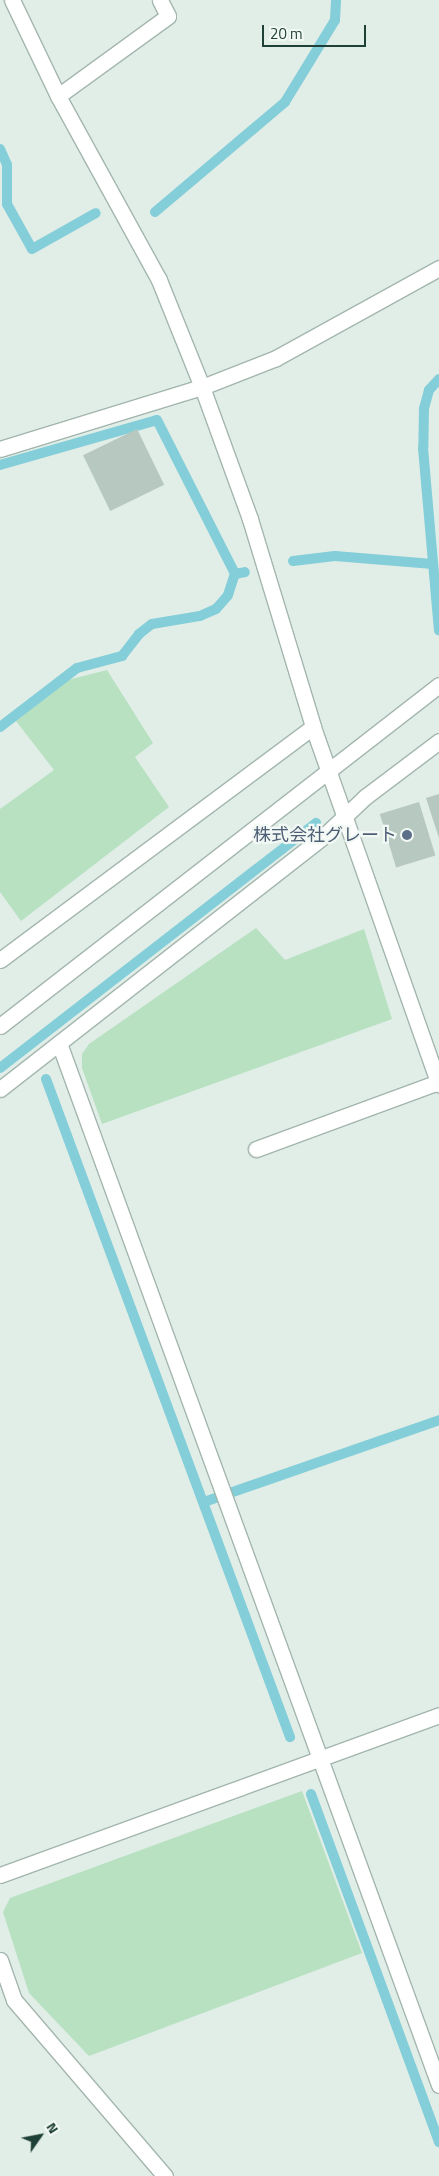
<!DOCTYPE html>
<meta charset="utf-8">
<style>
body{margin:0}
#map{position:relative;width:439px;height:2176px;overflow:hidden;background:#e1ede7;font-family:"Titillium Web","Noto Sans JP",sans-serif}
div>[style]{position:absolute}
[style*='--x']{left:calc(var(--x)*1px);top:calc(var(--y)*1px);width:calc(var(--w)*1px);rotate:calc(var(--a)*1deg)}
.green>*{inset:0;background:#b7e1c1}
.stream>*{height:10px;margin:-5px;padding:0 5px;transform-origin:5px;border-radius:5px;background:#83ced8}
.building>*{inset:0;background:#b6c8c0;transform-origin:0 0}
.roads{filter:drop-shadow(1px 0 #a3b6ae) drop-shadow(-1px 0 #a3b6ae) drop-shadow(0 1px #a3b6ae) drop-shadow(0 -1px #a3b6ae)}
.street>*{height:15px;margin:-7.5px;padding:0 7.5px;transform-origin:7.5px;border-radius:7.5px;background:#fff}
.dots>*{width:14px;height:14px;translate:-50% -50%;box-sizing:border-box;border:2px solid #f2f9f5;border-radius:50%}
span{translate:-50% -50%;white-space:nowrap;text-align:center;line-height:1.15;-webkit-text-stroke:4.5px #f2f9f5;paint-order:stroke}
.service-label{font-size:18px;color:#4e5e75}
.right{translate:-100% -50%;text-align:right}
.north{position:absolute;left:15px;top:2111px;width:50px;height:50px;-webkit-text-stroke:4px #f2f9f5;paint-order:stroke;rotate:57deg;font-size:14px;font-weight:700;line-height:20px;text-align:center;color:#1f4036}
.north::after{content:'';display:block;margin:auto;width:18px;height:22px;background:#1f4036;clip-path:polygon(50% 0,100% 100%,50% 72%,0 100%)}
.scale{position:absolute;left:262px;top:25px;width:104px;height:22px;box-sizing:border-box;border:2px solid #1f4036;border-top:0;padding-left:6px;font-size:15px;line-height:18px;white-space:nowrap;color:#1f4036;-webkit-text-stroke:4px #f2f9f5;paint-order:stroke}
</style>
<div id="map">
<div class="green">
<i style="clip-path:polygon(107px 670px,153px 743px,135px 757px,169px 807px,21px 921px,0 892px,0 809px,54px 770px,16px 721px,68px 680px)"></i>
<i style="clip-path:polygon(256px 928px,285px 960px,364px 929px,392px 1019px,102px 1124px,82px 1068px,82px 1054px,89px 1044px)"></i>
<i style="clip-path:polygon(302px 1791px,362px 1953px,89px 2056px,29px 1993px,3px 1912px,10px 1898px)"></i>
</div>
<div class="stream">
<i style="--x:0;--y:149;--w:17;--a:66"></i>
<i style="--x:7;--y:165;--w:39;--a:90"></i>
<i style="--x:7;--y:204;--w:51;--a:60.9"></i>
<i style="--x:32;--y:249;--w:73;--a:-29.4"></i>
<i style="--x:155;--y:212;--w:170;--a:-40.2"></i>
<i style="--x:285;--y:102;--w:96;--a:-58.6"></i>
<i style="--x:335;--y:20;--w:20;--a:-87"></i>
<i style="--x:439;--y:379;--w:15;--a:132"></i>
<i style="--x:429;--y:390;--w:20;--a:105"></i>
<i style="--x:424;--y:409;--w:39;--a:91"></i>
<i style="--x:423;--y:448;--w:183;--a:85"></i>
<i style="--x:0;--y:465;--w:163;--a:-16"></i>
<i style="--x:157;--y:420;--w:173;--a:63.1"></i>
<i style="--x:235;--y:574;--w:10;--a:-11"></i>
<i style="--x:293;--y:561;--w:42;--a:-6.8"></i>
<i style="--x:335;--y:556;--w:98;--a:4.7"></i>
<i style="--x:0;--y:727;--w:97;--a:-37.5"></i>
<i style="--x:77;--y:668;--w:47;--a:-14.9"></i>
<i style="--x:122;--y:656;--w:28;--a:-52"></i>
<i style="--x:139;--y:634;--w:16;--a:-38"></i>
<i style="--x:152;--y:624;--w:49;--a:-9.5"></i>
<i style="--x:200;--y:616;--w:17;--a:-24"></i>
<i style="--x:216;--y:609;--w:18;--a:-49"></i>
<i style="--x:228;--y:595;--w:22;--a:-72"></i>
<i style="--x:0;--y:1068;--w:400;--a:-37.8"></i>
<i style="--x:46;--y:1079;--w:702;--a:69.65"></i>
<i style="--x:204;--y:1502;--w:249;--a:-19.2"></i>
<i style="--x:311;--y:1794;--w:371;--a:69.8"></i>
</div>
<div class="building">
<i style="left:137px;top:429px;width:62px;height:60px;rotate:64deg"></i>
<i style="clip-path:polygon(439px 794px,439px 838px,426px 798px)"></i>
<i style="left:419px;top:802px;width:56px;height:41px;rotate:73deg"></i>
</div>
<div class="roads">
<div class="street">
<i style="--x:12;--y:0;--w:106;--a:64.4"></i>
<i style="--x:58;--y:96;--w:210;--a:61.2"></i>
<i style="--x:159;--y:280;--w:115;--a:68.1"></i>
<i style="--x:202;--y:387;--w:140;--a:70"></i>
<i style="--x:250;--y:519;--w:217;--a:73.1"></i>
<i style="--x:313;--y:727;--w:379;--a:70.6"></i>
<i style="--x:58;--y:96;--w:136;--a:-36"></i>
<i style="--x:168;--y:16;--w:18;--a:-117"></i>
<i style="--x:0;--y:449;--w:211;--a:-17.1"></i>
<i style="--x:202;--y:387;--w:79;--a:-21.4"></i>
<i style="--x:276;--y:358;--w:186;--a:-28.9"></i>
<i style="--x:0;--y:960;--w:390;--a:-36.7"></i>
<i style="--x:0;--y:1026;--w:556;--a:-37.84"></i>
<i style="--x:59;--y:1043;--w:1109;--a:69.96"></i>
<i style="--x:0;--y:1089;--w:414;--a:-38"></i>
<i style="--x:326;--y:834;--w:54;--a:-43.5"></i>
<i style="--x:365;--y:797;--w:93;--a:-37.1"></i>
<i style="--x:256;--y:1149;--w:194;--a:-20.2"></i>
<i style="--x:0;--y:1875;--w:467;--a:-20"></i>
<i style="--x:0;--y:1960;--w:42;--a:70.7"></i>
<i style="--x:14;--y:2000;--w:232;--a:49.4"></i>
</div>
</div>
<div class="dots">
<i style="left:407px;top:835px;background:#5c6f8a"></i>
</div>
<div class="service-label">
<span class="right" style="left:397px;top:835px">株式会社グレート</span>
</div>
<div class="north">N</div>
<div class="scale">20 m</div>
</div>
